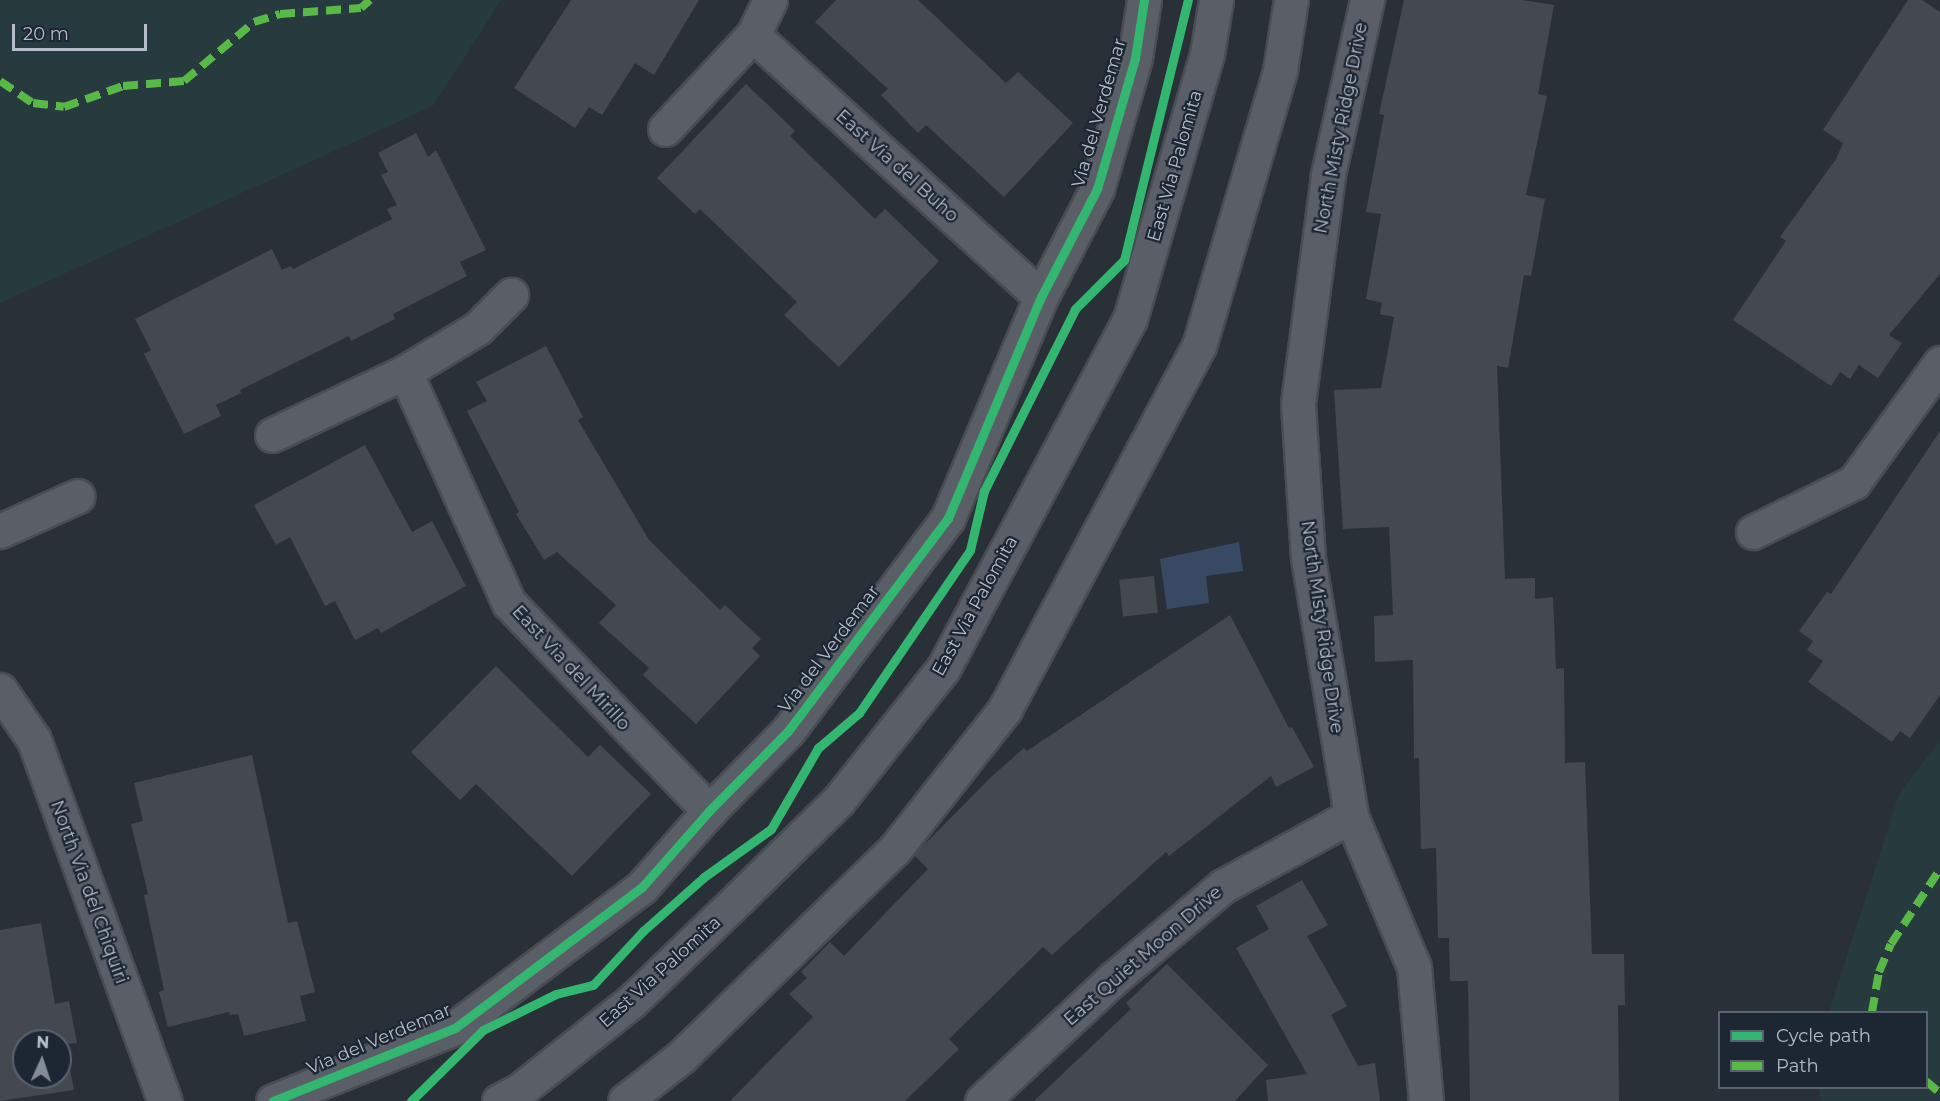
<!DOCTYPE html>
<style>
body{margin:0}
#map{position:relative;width:1940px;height:1101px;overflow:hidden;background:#2a3038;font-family:Montserrat,sans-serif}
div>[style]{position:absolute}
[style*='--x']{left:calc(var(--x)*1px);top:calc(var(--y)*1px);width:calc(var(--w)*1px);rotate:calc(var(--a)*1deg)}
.green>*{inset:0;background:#273a3e}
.water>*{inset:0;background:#384963}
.building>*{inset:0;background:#444950;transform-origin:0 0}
.roads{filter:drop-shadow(2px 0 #484c53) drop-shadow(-2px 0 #484c53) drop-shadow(0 2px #484c53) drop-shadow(0 -2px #484c53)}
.minor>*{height:33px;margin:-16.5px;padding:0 16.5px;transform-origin:16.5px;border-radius:16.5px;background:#5a5e66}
.quiet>*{height:8px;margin-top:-4px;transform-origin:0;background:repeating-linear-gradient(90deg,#58b947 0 15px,transparent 0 23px)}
.cycleway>*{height:9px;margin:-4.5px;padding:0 4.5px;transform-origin:4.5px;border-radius:4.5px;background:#33b770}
span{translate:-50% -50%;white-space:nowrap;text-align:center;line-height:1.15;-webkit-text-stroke:4.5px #1d2633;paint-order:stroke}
.street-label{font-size:18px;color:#b4bcc9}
.legend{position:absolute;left:1718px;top:1011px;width:210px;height:78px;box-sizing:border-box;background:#1d2633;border:2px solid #59626f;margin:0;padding:8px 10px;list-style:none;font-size:18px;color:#b4bcc9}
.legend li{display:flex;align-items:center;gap:12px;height:30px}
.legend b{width:30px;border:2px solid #59626f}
.north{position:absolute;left:12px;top:1029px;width:60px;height:60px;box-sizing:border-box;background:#1d2633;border:2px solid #59626f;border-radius:50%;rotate:3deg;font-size:16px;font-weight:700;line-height:24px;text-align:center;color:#b4bcc9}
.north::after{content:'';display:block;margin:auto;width:21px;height:27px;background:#848b96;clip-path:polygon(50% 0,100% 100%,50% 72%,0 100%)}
.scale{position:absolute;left:12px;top:24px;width:135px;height:27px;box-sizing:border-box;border:3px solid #b4bcc9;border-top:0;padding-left:8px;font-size:18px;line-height:21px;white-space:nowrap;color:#b4bcc9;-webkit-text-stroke:4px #1d2633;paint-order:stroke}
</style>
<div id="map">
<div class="green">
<i style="clip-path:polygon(0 0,501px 0,433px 106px,0 303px)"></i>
<i style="clip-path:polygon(1940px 741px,1940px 1101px,1822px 1101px,1818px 1088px,1926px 1088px,1926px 1012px,1829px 1012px,1899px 794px)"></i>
</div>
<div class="water">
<i style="clip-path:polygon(1239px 542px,1243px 571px,1206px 576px,1209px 603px,1167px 609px,1160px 559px)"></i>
</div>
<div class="building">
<i style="clip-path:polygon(571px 0,699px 0,654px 75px,635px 63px,602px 115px,589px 107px,575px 128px,514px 88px)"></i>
<i style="clip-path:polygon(836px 0,918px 0,1006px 83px,1018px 72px,1073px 123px,1004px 197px,926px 125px,918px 133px,881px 95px,888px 89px,815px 22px)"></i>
<i style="clip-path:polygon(1404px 0,1523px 0,1554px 5px,1538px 94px,1547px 96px,1526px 195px,1545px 199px,1531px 276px,1524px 275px,1508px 368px,1497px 366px,1505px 579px,1535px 578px,1535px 599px,1553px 597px,1556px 669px,1564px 668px,1565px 763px,1585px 762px,1592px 954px,1624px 954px,1625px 1005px,1618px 1005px,1619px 1101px,1470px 1101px,1468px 981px,1450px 981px,1449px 938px,1438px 938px,1436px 848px,1421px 849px,1419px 758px,1414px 758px,1413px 660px,1375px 662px,1374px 616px,1393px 615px,1389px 527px,1343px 529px,1334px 390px,1381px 388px,1394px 317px,1380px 314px,1382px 303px,1366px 299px,1381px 214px,1366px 212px,1384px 115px,1379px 114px)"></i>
<i style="clip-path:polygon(1908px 0,1922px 0,1940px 12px,1940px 274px,1889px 335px,1902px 343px,1878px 378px,1859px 365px,1850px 379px,1840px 372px,1831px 386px,1733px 320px,1786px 241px,1780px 237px,1836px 159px,1843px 143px,1823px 130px)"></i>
<i style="clip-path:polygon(746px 84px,795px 131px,790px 136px,875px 219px,885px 209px,939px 261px,839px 367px,784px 315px,797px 302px,700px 209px,695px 214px,657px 178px)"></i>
<i style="clip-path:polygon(416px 133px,428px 157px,436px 150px,486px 250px,460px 262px,467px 276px,393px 314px,395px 319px,351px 341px,349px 336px,240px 390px,241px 393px,216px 405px,221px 416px,184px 434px,144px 354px,151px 350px,135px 319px,272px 249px,282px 270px,291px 266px,293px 269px,392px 219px,387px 209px,397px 205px,381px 175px,388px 172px,378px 153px)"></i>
<i style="clip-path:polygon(546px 346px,583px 417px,578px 420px,649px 540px,720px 610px,725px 605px,761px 639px,752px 648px,760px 656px,696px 724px,643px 675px,649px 668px,599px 623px,616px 605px,557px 552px,544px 560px,516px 514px,519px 512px,467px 411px,487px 401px,476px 382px)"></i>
<i style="clip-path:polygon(1940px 431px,1940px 695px,1910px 738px,1900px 731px,1892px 742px,1808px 682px,1823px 661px,1807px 650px,1813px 641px,1799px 631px,1827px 592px,1831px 594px)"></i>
<i style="clip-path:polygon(365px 445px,412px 532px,432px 521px,466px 586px,381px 633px,378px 628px,355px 640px,335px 601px,325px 606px,290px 537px,276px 545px,254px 505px)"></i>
<i style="left:1154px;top:576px;width:37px;height:35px;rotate:84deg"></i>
<i style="clip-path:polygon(1230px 615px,1289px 728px,1292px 727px,1314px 767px,1276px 787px,1271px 776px,1169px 856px,1166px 852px,1052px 955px,1043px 947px,949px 1039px,959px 1049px,905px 1101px,730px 1101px,813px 1017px,789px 994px,807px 978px,801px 972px,830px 942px,844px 956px,928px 869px,914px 855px,990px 778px,1024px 748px,1027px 751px)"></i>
<i style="clip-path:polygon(496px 666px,588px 757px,600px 745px,651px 794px,572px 876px,476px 784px,460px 800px,411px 752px)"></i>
<i style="clip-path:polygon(252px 755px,288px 923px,297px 921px,315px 992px,300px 996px,306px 1021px,244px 1036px,238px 1014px,230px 1015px,229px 1012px,168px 1027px,159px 992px,164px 990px,144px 895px,148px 894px,131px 824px,143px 821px,134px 783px)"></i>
<i style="clip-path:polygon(1302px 880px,1328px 925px,1307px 936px,1347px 1006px,1331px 1015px,1358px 1066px,1375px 1063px,1380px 1101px,1268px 1101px,1266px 1080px,1307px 1074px,1236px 948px,1269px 929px,1256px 906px)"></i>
<i style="clip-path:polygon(evenodd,41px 923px,55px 1004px,69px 1001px,77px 1043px,65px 1044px,74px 1090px,0 1101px,0 930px,41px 923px,24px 1041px,60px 1041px,60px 1077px,24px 1077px,24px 1041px)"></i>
<i style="clip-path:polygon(1167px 964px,1268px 1065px,1235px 1101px,1034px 1101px,1131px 1009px,1126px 1003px)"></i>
</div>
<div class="roads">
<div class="minor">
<i style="--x:1367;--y:0;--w:179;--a:102.6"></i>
<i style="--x:1328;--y:175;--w:231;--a:97.5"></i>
<i style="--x:1298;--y:404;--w:154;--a:86.3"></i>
<i style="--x:1308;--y:558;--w:262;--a:80.5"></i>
<i style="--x:1351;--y:816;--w:164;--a:67.4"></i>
<i style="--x:1414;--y:967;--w:135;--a:84.9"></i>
<i style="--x:753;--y:35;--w:389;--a:42.3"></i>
<i style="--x:665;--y:129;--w:129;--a:-46.9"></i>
<i style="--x:753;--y:35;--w:39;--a:-64"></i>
<i style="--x:405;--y:372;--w:253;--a:65.8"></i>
<i style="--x:509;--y:603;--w:289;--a:46.1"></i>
<i style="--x:272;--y:435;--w:147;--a:-25.3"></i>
<i style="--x:405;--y:372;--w:85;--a:-31.1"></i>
<i style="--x:478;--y:328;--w:47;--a:-45"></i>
<i style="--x:0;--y:531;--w:85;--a:-24.2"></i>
<i style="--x:1753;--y:532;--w:113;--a:-26.3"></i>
<i style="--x:1854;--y:482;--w:147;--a:-54.1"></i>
<i style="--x:0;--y:690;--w:60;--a:55.8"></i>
<i style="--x:34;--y:740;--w:384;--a:70.1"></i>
<i style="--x:273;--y:1101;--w:196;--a:-21.9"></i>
<i style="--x:455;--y:1028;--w:234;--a:-37"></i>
<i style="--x:642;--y:887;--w:101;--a:-48.6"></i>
<i style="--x:709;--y:811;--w:112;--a:-45.4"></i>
<i style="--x:788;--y:731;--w:266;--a:-53.1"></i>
<i style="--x:948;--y:518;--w:240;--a:-67.2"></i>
<i style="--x:1041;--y:297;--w:122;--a:-62.6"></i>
<i style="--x:1097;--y:189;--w:136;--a:-73.8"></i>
<i style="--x:1135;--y:58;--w:59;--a:-81.2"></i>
<i style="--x:499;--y:1101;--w:24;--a:-28"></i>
<i style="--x:520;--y:1090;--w:143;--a:-38.5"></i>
<i style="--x:632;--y:1001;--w:151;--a:-43.9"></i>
<i style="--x:741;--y:896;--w:137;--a:-44.4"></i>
<i style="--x:839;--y:800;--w:167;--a:-51.6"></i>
<i style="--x:943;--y:669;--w:397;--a:-61.9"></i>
<i style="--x:1130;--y:319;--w:276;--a:-73.8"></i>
<i style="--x:1207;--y:54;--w:55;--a:-80.5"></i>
<i style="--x:625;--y:1101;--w:71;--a:-38.2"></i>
<i style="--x:681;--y:1057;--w:298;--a:-44.2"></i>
<i style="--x:895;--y:849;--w:178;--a:-51.8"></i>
<i style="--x:1005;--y:709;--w:412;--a:-61.9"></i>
<i style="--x:1199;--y:346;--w:288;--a:-73.6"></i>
<i style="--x:1280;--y:70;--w:71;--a:-81.1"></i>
<i style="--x:982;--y:1101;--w:179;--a:-43"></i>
<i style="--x:1113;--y:979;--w:144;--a:-40.2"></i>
<i style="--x:1223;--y:886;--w:146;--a:-28.7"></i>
</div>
</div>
<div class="quiet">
<i style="--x:0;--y:81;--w:40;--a:34"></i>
<i style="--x:33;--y:103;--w:31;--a:7"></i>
<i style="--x:64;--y:107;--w:63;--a:-19.6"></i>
<i style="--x:123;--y:86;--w:61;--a:-4.7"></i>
<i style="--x:184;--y:81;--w:92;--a:-40.1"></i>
<i style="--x:254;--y:22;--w:27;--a:-17"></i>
<i style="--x:280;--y:14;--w:81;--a:-4.2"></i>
<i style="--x:361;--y:8;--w:12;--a:-42"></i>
<i style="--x:1872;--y:1012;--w:41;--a:-80.1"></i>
<i style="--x:1879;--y:972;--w:30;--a:-67"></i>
<i style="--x:1891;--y:944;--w:90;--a:-56.8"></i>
<i style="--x:1926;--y:1081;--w:18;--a:41"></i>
</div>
<div class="cycleway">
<i style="--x:273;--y:1101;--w:196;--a:-21.9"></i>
<i style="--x:455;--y:1028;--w:234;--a:-37"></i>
<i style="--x:642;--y:887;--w:101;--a:-48.6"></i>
<i style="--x:709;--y:811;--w:112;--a:-45.4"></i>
<i style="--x:788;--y:731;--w:266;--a:-53.1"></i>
<i style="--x:948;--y:518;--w:240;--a:-67.2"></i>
<i style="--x:1041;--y:297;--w:122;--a:-62.6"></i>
<i style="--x:1097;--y:189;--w:136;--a:-73.8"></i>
<i style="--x:1135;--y:58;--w:59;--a:-81.2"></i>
<i style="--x:411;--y:1101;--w:101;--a:-44.6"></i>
<i style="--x:483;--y:1030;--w:81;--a:-26.3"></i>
<i style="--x:556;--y:994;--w:38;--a:-14"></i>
<i style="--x:593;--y:985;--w:74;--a:-47.2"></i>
<i style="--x:643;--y:931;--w:81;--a:-41.5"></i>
<i style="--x:704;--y:877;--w:82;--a:-35.6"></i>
<i style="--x:771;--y:829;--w:94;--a:-59.9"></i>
<i style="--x:818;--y:748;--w:54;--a:-40.5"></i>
<i style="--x:859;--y:713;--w:197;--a:-55.7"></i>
<i style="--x:970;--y:550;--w:61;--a:-76.7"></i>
<i style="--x:984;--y:491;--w:203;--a:-63.4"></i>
<i style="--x:1075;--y:309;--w:69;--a:-45"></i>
<i style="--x:1124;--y:260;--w:268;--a:-76.2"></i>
</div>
<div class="street-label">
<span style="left:1099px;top:113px;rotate:-74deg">Via del Verdemar</span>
<span style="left:1341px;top:128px;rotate:-79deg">North Misty Ridge Drive</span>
<span style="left:897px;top:166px;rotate:42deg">East Via del Buho</span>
<span style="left:1175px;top:166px;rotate:-74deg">East Via Palomita</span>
<span style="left:975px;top:606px;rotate:-61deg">East Via Palomita</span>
<span style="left:1322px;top:627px;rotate:82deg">North Misty Ridge Drive</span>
<span style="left:829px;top:649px;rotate:-53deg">Via del Verdemar</span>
<span style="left:571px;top:668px;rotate:47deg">East Via del Mirillo</span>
<span style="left:89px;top:892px;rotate:70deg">North Via del Chiquiri</span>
<span style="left:1143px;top:956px;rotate:-41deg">East Quiet Moon Drive</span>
<span style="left:660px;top:972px;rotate:-42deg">East Via Palomita</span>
<span style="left:379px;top:1039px;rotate:-23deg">Via del Verdemar</span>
</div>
<ul class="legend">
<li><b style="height:8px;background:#33b770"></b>Cycle path</li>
<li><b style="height:8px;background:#58b947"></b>Path</li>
</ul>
<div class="north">N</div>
<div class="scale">20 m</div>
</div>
